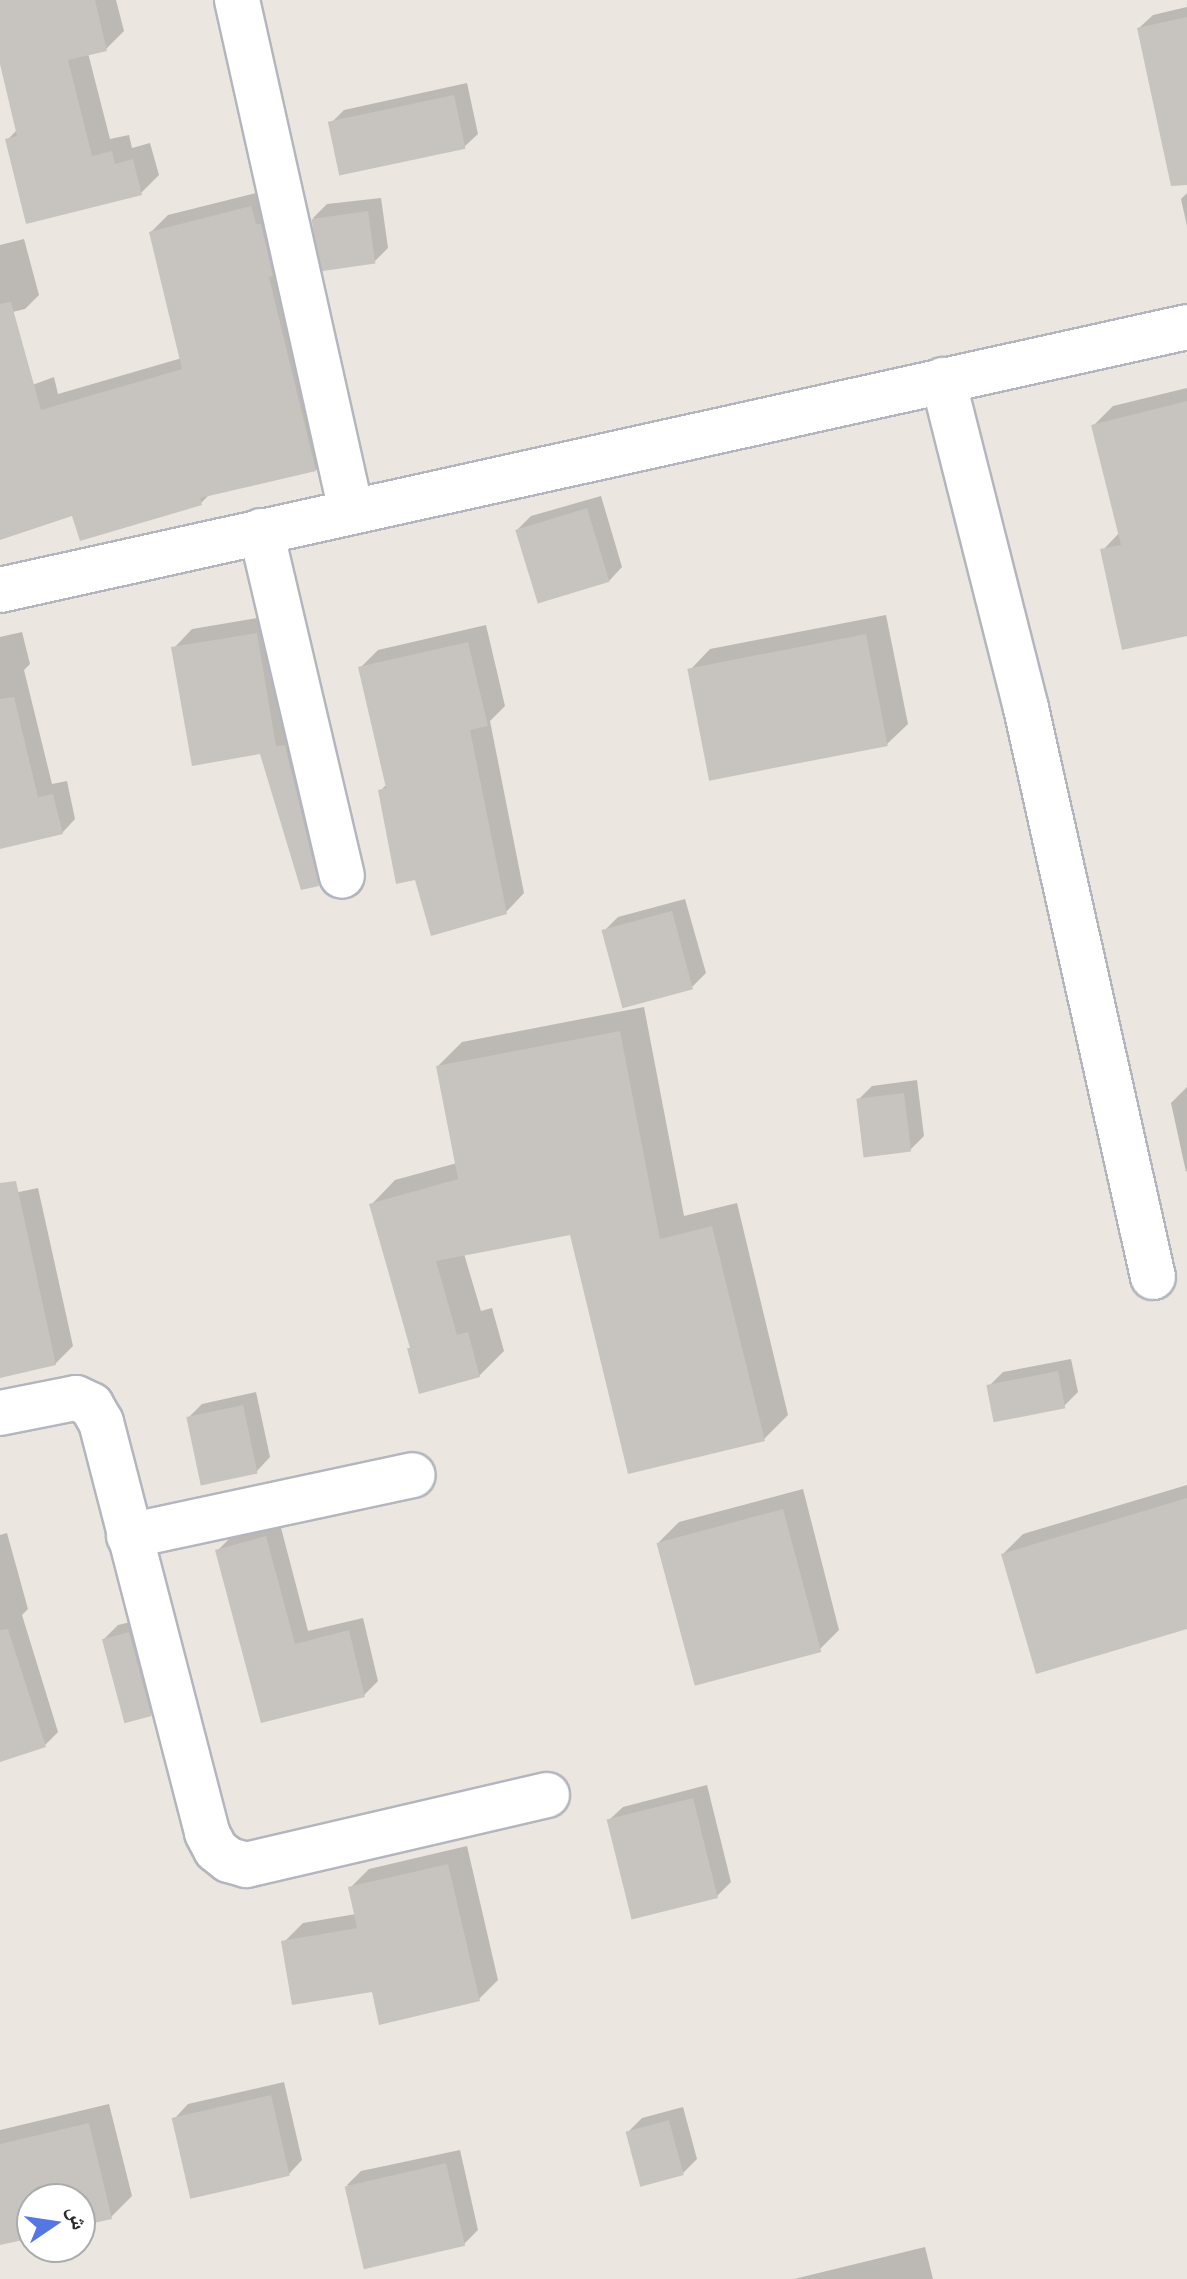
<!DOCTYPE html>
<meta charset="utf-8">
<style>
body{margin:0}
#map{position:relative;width:1187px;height:2279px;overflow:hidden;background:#ece6e0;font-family:Figtree,"Noto Naskh Arabic",sans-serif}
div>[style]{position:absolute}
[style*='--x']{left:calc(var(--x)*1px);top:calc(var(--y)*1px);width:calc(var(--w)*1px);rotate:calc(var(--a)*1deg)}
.shadow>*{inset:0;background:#0003}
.building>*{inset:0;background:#c7c3bf;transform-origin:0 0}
.roads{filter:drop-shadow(2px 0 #b3b6be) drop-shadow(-2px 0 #b3b6be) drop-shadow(0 2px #b3b6be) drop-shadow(0 -2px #b3b6be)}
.street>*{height:44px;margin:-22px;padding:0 22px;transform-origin:22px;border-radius:22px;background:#fff}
span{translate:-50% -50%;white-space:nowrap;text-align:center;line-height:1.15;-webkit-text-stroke:6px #fff;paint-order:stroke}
.north{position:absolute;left:16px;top:2183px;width:80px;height:80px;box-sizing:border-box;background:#fff;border:2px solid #ababab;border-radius:50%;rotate:77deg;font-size:22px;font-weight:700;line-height:32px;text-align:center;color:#2c2c2c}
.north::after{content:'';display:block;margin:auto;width:28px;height:36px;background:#5477e4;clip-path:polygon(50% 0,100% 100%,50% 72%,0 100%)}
</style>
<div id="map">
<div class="shadow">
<i style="clip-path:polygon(0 0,116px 0,124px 31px,106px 49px,88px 53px,110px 139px,129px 135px,132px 148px,150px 143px,159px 175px,141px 193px,7px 140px,18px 129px,0 55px)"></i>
<i style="clip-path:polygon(1187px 7px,1187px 112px,1139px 28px,1153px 15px)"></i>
<i style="clip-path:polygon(467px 83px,478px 134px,464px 147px,330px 124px,344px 110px)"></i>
<i style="clip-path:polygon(268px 190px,333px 452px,316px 470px,210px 494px,201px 503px,74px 513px,0 538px,0 397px,54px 377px,58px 394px,182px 358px,151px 232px,168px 215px)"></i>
<i style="clip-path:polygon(1187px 193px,1187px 226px,1181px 199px)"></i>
<i style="clip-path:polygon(381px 198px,388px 248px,374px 262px,313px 218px,327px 204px)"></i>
<i style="clip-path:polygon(24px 239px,39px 295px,25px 309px,0 315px,0 245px)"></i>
<i style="clip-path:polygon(1187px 388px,1187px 633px,1103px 550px,1120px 532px,1093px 426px,1113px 406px)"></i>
<i style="clip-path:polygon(601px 496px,622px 567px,609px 581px,517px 530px,531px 516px)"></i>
<i style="clip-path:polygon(275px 615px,337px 866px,318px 884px,261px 752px,174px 648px,192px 629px)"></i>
<i style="clip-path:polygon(886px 615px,908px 724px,887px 744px,690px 670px,710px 649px)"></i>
<i style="clip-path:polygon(486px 625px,505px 706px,490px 721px,524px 893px,506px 912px,417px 878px,380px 791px,387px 784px,360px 668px,378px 650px)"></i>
<i style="clip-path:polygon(22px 632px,30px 664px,24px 670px,52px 784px,67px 781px,75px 819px,62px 833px,0 847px,0 637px)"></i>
<i style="clip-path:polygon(685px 899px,706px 973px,692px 987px,604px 931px,618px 917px)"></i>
<i style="clip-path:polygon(644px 1007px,684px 1216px,737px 1203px,788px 1415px,764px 1439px,571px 1233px,464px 1254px,481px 1311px,492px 1308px,504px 1351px,479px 1376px,409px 1349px,412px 1346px,371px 1205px,395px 1180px,457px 1163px,438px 1066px,462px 1042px)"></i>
<i style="clip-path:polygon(917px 1080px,924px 1136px,910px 1150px,858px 1100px,872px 1086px)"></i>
<i style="clip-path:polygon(1187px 1087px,1187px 1171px,1186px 1172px,1171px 1103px)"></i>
<i style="clip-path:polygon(38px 1188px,73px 1346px,55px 1364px,0 1376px,0 1196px)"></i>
<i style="clip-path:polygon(1071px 1359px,1078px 1392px,1064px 1406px,989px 1386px,1003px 1372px)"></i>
<i style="clip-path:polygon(256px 1392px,270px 1457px,257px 1471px,188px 1418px,202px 1404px)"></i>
<i style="clip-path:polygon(1187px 1485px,1187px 1627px,1003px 1554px,1023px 1534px)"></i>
<i style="clip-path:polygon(803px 1489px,839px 1630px,819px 1650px,659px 1542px,679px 1522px)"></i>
<i style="clip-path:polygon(280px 1524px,308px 1631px,363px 1618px,378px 1681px,364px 1695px,262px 1721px,217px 1551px,231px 1537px)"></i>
<i style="clip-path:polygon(7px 1533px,28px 1609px,22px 1615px,58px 1732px,44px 1746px,0 1759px,0 1535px)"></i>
<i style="clip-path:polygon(143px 1619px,164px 1700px,150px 1714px,104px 1639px,118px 1625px)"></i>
<i style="clip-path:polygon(707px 1785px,731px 1882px,717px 1896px,609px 1820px,623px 1807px)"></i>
<i style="clip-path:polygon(467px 1846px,498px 1980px,479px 1999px,374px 1990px,284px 1942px,303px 1923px,356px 1914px,350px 1888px,369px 1869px)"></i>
<i style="clip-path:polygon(284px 2082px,302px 2160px,289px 2174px,175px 2118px,188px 2104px)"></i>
<i style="clip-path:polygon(109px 2104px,132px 2196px,111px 2217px,80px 2224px,80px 2199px,32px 2199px,32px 2236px,0 2243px,0 2130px)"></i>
<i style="clip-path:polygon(683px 2107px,697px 2159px,683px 2173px,628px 2132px,642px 2118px)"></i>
<i style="clip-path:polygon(460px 2150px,478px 2230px,464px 2244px,347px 2185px,361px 2171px)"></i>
<i style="clip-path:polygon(925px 2247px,933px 2279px,794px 2279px)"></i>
</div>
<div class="building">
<i style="clip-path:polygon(0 0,95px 0,107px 51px,68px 60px,92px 156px,112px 151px,115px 164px,133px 159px,142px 195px,26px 224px,5px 139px,17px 136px,0 64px)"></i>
<i style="clip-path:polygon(1187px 17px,1187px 185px,1171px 186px,1137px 28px)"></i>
<i style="left:454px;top:95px;width:55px;height:129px;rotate:78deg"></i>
<i style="clip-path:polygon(251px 206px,256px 224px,261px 224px,273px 276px,269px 277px,316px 471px,200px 498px,202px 505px,80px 541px,72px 516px,0 540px,0 304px,11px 302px,41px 410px,182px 369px,149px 232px)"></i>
<i style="left:368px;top:211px;width:53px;height:57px;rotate:82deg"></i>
<i style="clip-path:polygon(1187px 401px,1187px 636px,1122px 650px,1100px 549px,1121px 545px,1091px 425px)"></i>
<i style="left:587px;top:508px;width:77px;height:75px;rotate:73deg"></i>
<i style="clip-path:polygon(257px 633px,276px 746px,285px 745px,319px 886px,301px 890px,260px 754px,192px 766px,171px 647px)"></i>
<i style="left:866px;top:634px;width:114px;height:182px;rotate:79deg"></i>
<i style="clip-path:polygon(468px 642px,488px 726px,470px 730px,507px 914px,431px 936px,415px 880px,396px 884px,378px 790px,386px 788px,358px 667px)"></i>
<i style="clip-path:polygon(14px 697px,38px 797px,53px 794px,63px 834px,0 849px,0 699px)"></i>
<i style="left:672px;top:911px;width:81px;height:73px;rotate:75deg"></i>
<i style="clip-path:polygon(620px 1031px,660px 1239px,712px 1226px,765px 1441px,628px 1474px,570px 1235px,436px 1261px,457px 1335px,468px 1332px,480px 1377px,419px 1394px,407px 1348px,410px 1348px,369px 1204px,458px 1179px,436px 1066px)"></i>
<i style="left:904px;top:1093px;width:59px;height:48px;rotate:83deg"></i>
<i style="clip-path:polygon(16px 1181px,56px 1365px,0 1378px,0 1183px)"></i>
<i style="left:1058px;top:1371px;width:38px;height:73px;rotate:79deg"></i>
<i style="left:243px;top:1405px;width:70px;height:58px;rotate:78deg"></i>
<i style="clip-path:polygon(1187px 1498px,1187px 1629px,1036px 1674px,1001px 1554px)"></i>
<i style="left:783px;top:1509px;width:148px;height:131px;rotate:75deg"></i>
<i style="clip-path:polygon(266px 1536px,295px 1644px,349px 1630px,365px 1697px,261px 1723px,215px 1550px)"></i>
<i style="clip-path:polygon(8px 1629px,46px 1747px,0 1762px,0 1630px)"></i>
<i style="left:129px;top:1632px;width:87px;height:28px;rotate:75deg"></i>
<i style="left:693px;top:1798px;width:103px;height:89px;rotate:76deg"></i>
<i style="clip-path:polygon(448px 1864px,480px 2001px,379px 2025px,372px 1992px,292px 2005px,281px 1941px,357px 1928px,348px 1887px)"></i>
<i style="left:271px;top:2095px;width:83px;height:102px;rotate:77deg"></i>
<i style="left:669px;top:2120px;width:57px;height:45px;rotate:75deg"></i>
<i style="clip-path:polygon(89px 2123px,112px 2219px,80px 2226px,80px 2199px,32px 2199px,32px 2238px,0 2245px,0 2144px)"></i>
<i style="left:446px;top:2163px;width:85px;height:104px;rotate:77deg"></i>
</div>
<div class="roads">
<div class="street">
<i style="--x:237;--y:0;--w:524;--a:77.42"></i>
<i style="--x:943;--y:380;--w:338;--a:75.8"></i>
<i style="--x:1026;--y:708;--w:583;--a:77.42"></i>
<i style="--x:261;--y:531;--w:354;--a:76.8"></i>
<i style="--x:0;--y:590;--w:1216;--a:-12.49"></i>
<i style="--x:0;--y:1413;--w:77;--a:-11.2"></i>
<i style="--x:76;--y:1398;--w:17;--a:25"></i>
<i style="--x:91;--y:1405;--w:20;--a:60"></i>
<i style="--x:101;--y:1422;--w:424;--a:75.5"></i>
<i style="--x:207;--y:1833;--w:19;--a:62"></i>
<i style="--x:216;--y:1850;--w:16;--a:38"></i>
<i style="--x:229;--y:1860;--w:18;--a:16"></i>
<i style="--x:246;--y:1865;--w:309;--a:-13.1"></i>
<i style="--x:129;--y:1536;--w:290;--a:-12.1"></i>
</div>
</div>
<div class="north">ش</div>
</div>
